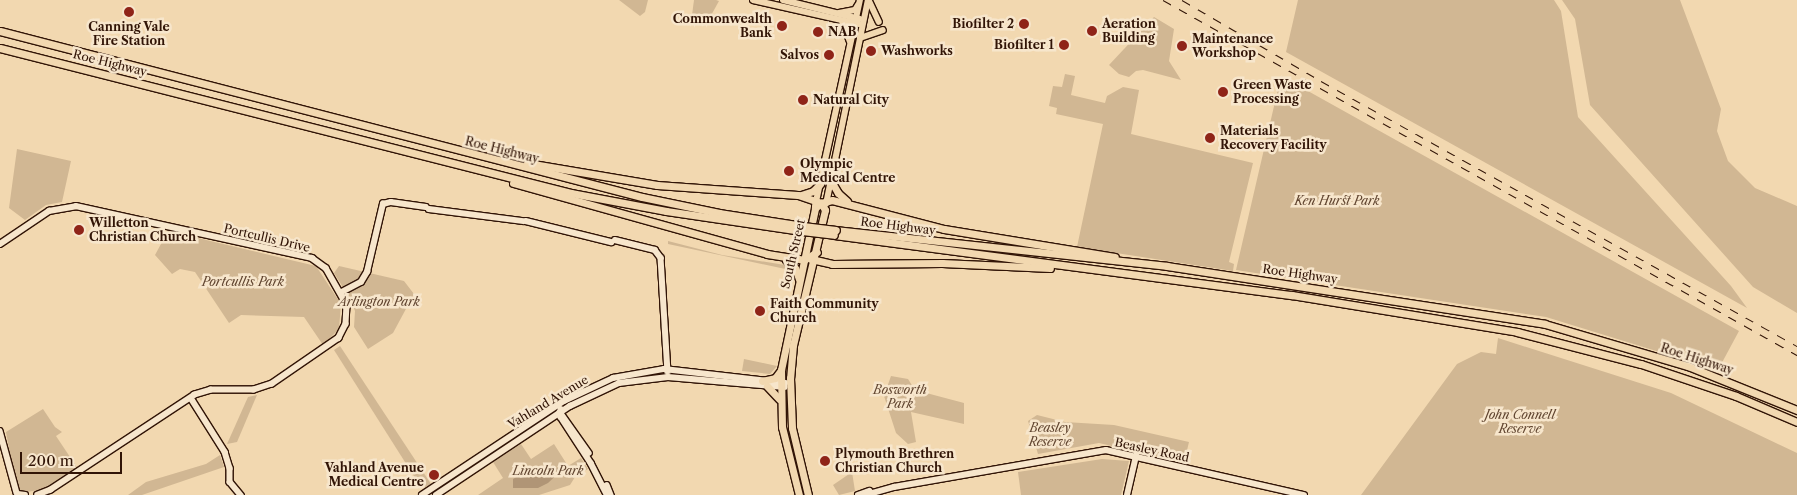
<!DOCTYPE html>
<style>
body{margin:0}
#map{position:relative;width:1797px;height:495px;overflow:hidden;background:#f2d8b0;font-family:"Libre Caslon Text",serif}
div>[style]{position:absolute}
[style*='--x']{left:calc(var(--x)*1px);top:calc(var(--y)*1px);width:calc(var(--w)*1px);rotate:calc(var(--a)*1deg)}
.green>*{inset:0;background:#d1b793}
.water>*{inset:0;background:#b09576}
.roads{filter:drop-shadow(1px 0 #311406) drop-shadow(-1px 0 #311406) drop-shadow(0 1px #311406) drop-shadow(0 -1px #311406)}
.secondary>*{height:5.5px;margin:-2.75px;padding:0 2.75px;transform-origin:2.75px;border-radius:2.75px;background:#f7e6cc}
.primary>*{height:6px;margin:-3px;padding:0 3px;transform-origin:3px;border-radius:3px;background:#f2d8b0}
.highway>*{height:7px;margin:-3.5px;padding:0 3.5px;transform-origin:3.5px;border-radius:3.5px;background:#f2d8b0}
.rail>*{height:1px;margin-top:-0.5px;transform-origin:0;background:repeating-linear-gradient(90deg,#311406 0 9px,transparent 0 18px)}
.bridges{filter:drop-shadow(1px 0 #311406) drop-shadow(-1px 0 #311406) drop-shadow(0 1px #311406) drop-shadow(0 -1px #311406)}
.highway-bridge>*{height:7px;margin:-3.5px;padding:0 3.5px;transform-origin:3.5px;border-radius:3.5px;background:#f2d8b0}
.dots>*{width:14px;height:14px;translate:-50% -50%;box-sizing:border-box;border:2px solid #f7e6cc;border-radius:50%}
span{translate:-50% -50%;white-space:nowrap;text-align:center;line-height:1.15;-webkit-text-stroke:5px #f7e6cc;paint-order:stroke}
.poi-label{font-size:12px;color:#311406;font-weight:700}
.right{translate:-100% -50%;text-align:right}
.left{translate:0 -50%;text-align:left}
.street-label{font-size:12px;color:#311406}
.park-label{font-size:12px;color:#614530;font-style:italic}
.scale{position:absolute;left:20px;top:452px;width:102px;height:22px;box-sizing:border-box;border:2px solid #311406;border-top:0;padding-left:6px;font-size:15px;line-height:18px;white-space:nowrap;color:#311406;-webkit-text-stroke:4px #f7e6cc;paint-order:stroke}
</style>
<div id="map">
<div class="green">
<i style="clip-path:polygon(619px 0,648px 0,645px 12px,640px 16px)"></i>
<i style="clip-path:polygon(694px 0,716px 0,719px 1px,709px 19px,692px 15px)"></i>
<i style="clip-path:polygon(1298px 0,1554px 0,1561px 11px,1578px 117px,1731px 286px,1747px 308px,1286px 52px)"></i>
<i style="clip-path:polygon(1562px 0,1680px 0,1721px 109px,1717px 131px,1728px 161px,1755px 188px,1797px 206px,1797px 313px,1753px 287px,1590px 105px,1575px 19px)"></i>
<i style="clip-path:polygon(1154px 17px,1174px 29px,1169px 61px,1181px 80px,1143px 70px,1136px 71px,1129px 77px,1119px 74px,1109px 65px)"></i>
<i style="clip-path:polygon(1065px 74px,1075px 76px,1071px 95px,1105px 103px,1107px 96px,1123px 87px,1139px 90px,1131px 134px,1253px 163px,1229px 262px,1234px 264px,1233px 271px,1077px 247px,1103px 124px,1056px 114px,1057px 108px,1049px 106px,1053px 86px,1062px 87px)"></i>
<i style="clip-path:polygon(1281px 76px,1739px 331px,1718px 370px,1546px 317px,1236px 270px)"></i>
<i style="clip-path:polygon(17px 149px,71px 161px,62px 202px,46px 205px,25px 220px,9px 208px)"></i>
<i style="clip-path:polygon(168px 231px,316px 266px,341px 304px,339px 329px,323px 345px,304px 317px,241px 315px,229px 323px,195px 272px,180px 269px,172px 274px,155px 255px)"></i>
<i style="clip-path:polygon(668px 241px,722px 255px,785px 265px,790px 270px,668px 244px)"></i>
<i style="clip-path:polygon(339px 266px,404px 281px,414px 294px,393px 333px,368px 349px,354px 327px,355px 311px,349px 297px,334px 273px)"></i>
<i style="clip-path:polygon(1498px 338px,1671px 393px,1797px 453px,1797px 495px,1361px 495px,1457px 364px,1481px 352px,1496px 354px)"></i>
<i style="clip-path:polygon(340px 346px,431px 484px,425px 487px,417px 481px,334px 350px)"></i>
<i style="clip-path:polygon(744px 359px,777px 366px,770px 374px,742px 371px)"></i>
<i style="clip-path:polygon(891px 376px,908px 379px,915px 390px,964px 403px,964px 424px,911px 412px,916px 442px,908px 444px,896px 433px,884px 396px)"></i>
<i style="clip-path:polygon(257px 395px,237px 442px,227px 444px,248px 397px)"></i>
<i style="clip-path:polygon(43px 409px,55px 427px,62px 432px,56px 436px,78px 469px,51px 488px,21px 493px,16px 488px,6px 432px)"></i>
<i style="clip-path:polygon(1037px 415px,1065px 422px,1114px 425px,1189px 442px,1184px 463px,1099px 443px,1038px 454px,1028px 421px)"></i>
<i style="clip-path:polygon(521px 444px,531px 459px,554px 444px,568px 466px,581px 458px,588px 469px,575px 477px,570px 485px,539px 495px,478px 495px,503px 478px,493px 462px)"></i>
<i style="clip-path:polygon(220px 455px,224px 467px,142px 495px,128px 495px,146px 482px,206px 464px)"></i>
<i style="clip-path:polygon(1102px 459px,1129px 461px,1121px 495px,1021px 495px,1018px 472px)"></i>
<i style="clip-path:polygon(852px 472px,855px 491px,839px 495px,833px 485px)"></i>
</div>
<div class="water">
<i style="clip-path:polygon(564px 468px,548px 483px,538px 488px,513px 488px,513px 479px,530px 469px)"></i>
</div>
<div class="roads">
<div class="secondary">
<i style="--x:429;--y:209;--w:95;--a:7.3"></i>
<i style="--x:526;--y:221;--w:88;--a:13.9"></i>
<i style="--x:615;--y:240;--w:41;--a:14"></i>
<i style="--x:655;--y:250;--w:10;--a:53"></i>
<i style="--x:661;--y:258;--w:114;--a:86.5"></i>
<i style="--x:0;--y:244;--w:59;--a:-34"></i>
<i style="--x:49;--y:211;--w:27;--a:-10"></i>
<i style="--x:76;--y:206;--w:242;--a:12.4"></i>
<i style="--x:312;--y:258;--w:17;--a:36"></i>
<i style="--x:326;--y:268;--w:43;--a:60.4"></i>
<i style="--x:347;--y:305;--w:19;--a:93"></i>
<i style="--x:346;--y:324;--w:16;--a:117"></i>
<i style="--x:339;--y:338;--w:81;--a:145.5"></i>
<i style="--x:272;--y:384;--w:19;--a:162"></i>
<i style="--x:254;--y:390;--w:43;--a:180"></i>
<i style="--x:211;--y:390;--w:17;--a:163"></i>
<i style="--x:195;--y:395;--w:173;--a:146.6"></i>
<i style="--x:51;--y:490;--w:14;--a:159"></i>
<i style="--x:342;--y:292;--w:21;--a:-28"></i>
<i style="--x:361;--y:282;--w:12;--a:-59"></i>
<i style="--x:367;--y:272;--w:70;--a:-76.8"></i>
<i style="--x:383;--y:204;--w:8;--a:-14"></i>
<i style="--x:391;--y:202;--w:35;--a:8"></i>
<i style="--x:191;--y:398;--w:64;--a:57.8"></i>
<i style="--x:225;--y:452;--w:17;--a:73"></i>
<i style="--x:230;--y:468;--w:14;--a:90"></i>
<i style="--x:230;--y:482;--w:17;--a:50"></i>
<i style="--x:561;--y:409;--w:8;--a:90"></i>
<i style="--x:561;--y:417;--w:55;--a:56.9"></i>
<i style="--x:591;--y:463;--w:36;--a:63"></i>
<i style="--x:560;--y:412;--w:50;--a:54.7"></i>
<i style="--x:0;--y:431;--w:64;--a:74.7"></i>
<i style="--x:607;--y:485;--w:11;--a:68"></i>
<i style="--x:18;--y:494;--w:7;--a:8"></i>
<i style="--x:422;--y:495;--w:170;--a:-33.5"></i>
<i style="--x:564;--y:401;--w:54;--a:-25.1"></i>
<i style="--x:613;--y:378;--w:52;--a:-10"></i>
<i style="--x:664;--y:369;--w:122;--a:6.6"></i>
<i style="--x:436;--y:495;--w:161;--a:-33.6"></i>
<i style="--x:570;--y:406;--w:54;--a:-25.1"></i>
<i style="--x:619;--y:383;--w:49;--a:-7"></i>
<i style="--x:668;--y:377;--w:117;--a:4.9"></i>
<i style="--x:858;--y:495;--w:12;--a:-20"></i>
<i style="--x:866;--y:495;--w:29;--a:-16"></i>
<i style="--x:894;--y:487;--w:215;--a:-9.9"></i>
<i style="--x:1106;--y:450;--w:203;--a:12.8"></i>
<i style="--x:1127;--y:495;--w:40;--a:-77"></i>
</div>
<div class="primary">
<i style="--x:753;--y:0;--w:109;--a:12.8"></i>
<i style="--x:783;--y:0;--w:79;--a:13.9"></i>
<i style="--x:869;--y:1;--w:23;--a:65"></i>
<i style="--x:839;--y:13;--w:16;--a:-11"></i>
<i style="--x:855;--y:10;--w:6;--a:-59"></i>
<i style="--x:842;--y:21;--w:22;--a:69"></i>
<i style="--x:860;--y:38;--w:24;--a:-19"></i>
<i style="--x:826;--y:204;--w:208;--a:-78.4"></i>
<i style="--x:815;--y:206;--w:211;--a:-77.7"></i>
</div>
<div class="highway">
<i style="--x:0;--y:31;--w:663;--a:14.5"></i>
<i style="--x:642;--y:197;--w:79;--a:11.7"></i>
<i style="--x:719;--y:213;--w:85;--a:8.8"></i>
<i style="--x:0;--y:48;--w:589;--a:14.25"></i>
<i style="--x:571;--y:193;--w:97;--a:10.7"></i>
<i style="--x:666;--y:211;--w:137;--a:8.4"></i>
<i style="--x:527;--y:163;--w:132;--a:9.6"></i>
<i style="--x:657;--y:185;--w:141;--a:4.1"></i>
<i style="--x:798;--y:195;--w:24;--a:19"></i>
<i style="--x:821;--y:203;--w:8;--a:60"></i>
<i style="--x:825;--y:210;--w:139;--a:103.3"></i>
<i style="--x:793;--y:345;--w:33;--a:95"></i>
<i style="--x:790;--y:378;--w:50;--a:87.7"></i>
<i style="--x:792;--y:428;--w:69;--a:76.6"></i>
<i style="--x:831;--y:181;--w:14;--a:60"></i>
<i style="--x:838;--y:193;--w:12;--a:42"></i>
<i style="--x:513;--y:183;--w:264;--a:15.6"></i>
<i style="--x:767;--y:254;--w:37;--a:9"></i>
<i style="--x:804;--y:260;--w:15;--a:-32"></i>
<i style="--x:801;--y:195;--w:13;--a:-18"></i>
<i style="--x:813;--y:191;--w:10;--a:-45"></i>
<i style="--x:836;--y:230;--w:333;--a:6.2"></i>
<i style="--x:1167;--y:266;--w:382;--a:8.7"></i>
<i style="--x:1545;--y:324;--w:149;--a:16.4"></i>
<i style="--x:1688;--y:366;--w:118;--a:22"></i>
<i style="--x:834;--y:235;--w:462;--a:7.5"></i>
<i style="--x:1292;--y:295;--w:228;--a:9.3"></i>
<i style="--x:1517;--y:332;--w:128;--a:14.5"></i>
<i style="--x:1641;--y:364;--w:100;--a:18.6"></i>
<i style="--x:1736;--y:396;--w:66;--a:23.1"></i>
<i style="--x:811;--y:259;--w:22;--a:13"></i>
<i style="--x:832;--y:264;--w:110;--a:-0.5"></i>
<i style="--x:942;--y:263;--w:108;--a:2.7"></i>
<i style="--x:786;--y:260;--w:12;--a:42"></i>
<i style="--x:795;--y:268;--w:12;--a:70"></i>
<i style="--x:762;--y:381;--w:13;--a:-13"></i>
<i style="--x:775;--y:378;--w:10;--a:-53"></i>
<i style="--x:767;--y:386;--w:18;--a:47"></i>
<i style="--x:799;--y:495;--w:70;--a:-104"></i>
<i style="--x:782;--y:427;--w:57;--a:-91"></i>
<i style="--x:781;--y:370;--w:166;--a:-78.1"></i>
<i style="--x:815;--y:208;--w:8;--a:-40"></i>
<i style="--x:821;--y:203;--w:11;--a:-15"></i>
<i style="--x:832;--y:200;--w:116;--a:14.5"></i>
<i style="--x:944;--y:229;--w:173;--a:9.3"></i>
</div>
</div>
<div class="rail">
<i style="--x:1163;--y:0;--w:727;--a:29.25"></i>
<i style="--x:1182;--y:0;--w:161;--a:30.2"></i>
<i style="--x:1321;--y:81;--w:545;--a:29.11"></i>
</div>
<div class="bridges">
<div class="highway-bridge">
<i style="--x:803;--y:226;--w:33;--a:7"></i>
<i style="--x:802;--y:231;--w:32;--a:7"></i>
</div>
</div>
<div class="dots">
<i style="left:129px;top:12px;background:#8f2418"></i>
<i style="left:1024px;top:24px;background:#8f2418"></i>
<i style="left:782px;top:26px;background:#8f2418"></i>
<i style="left:1092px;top:31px;background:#8f2418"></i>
<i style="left:818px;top:32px;background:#8f2418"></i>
<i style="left:1064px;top:45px;background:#8f2418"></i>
<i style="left:1182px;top:46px;background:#8f2418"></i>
<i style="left:871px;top:51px;background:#8f2418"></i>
<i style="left:829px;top:55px;background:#8f2418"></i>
<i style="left:1223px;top:92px;background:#8f2418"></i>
<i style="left:803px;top:100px;background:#8f2418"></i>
<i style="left:1210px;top:138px;background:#8f2418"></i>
<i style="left:789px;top:171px;background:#8f2418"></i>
<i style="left:79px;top:230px;background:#8f2418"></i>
<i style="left:760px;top:311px;background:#8f2418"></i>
<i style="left:825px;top:461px;background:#8f2418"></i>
<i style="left:434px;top:475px;background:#8f2418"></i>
</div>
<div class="poi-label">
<span class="right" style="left:772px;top:26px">Commonwealth<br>Bank</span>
<span class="right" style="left:1014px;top:24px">Biofilter 2</span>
<span class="left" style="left:1102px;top:31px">Aeration<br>Building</span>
<span style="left:129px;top:34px">Canning Vale<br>Fire Station</span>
<span class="left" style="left:828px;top:32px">NAB</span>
<span class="left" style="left:1192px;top:46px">Maintenance<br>Workshop</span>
<span class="right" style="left:1054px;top:45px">Biofilter 1</span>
<span class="left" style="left:881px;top:51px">Washworks</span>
<span class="right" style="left:819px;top:55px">Salvos</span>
<span class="left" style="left:1233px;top:92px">Green Waste<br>Processing</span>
<span class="left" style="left:813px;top:100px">Natural City</span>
<span class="left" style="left:1220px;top:138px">Materials<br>Recovery Facility</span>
<span class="left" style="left:800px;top:171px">Olympic<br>Medical Centre</span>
<span class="left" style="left:89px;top:230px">Willetton<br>Christian Church</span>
<span class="left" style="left:770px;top:311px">Faith Community<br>Church</span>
<span class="left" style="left:835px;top:461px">Plymouth Brethren<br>Christian Church</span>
<span class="right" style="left:424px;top:475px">Vahland Avenue<br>Medical Centre</span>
</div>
<div class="street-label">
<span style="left:110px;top:63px;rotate:14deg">Roe Highway</span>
<span style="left:502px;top:150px;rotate:14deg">Roe Highway</span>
<span style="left:898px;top:226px;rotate:7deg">Roe Highway</span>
<span style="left:267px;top:238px;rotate:13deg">Portcullis Drive</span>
<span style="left:793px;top:254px;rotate:-77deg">South Street</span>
<span style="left:1300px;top:274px;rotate:8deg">Roe Highway</span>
<span style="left:1697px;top:359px;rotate:18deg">Roe Highway</span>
<span style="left:548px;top:402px;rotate:-31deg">Vahland Avenue</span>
<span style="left:1152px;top:450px;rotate:12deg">Beasley Road</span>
</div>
<div class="park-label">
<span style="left:1337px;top:201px">Ken Hurst Park</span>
<span style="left:243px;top:282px">Portcullis Park</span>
<span style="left:379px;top:302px">Arlington Park</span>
<span style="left:900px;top:397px">Bosworth<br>Park</span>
<span style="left:1520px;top:422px">John Connell<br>Reserve</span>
<span style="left:1050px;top:435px">Beasley<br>Reserve</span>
<span style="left:548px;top:471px">Lincoln Park</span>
</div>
<div class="scale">200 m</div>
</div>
